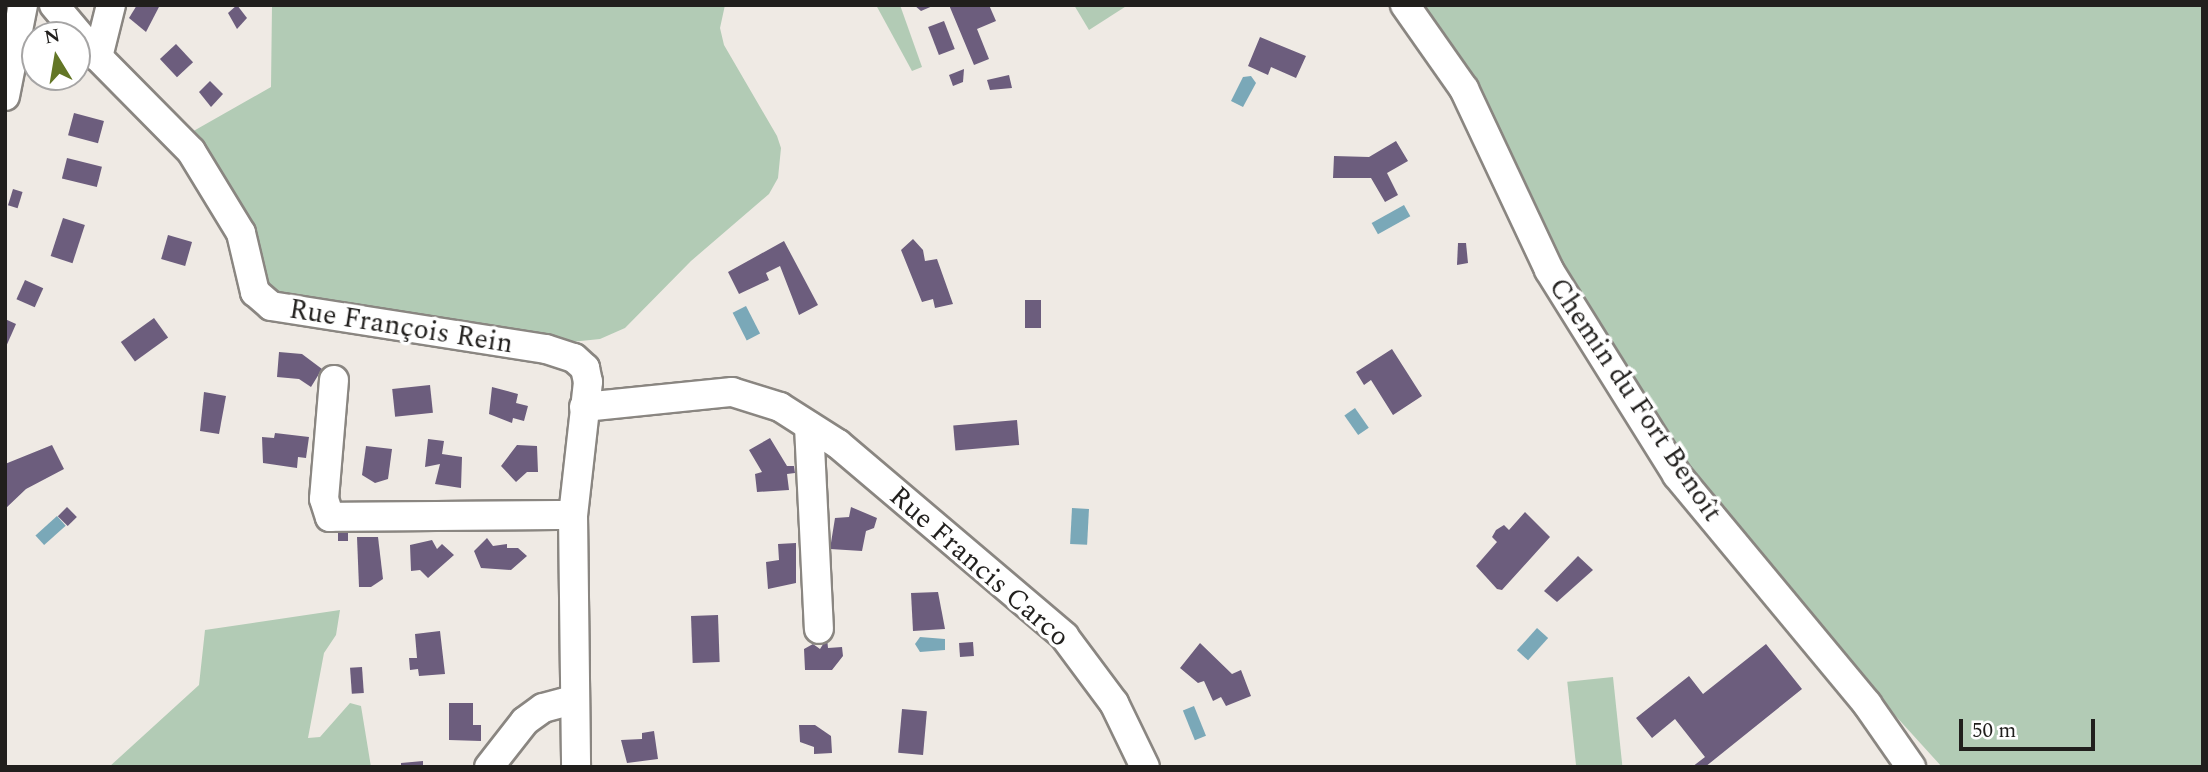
<!DOCTYPE html>
<meta charset="utf-8">
<style>
body{margin:0}
#map{position:relative;width:2208px;height:772px;overflow:hidden;background:#efeae4;font-family:Spectral,serif}
div>[style]{position:absolute}
[style*='--x']{left:calc(var(--x)*1px);top:calc(var(--y)*1px);width:calc(var(--w)*1px);rotate:calc(var(--a)*1deg)}
.green>*{inset:0;background:#b2cbb5;transform-origin:0 0}
.water>*{inset:0;background:#7aa8b8;transform-origin:0 0}
.building>*{inset:0;background:#6c5d7d;transform-origin:0 0}
.roads{filter:drop-shadow(2px 0 #8a8681) drop-shadow(-2px 0 #8a8681) drop-shadow(0 2px #8a8681) drop-shadow(0 -2px #8a8681)}
.minor>*{height:28px;margin:-14px;padding:0 14px;transform-origin:14px;border-radius:14px;background:#fff}
span{translate:-50% -50%;white-space:nowrap;text-align:center;line-height:1.15;-webkit-text-stroke:7px #fff;paint-order:stroke}
.street-label{font-size:28px;color:#211f1d}
.frame{position:absolute;inset:0;border:7px solid #211f1d;pointer-events:none}
.north{position:absolute;left:21px;top:21px;width:70px;height:70px;box-sizing:border-box;background:#fff;border:2px solid #a6a5a5;border-radius:50%;rotate:349deg;font-size:19px;font-weight:700;line-height:28px;text-align:center;color:#211f1d}
.north::after{content:'';display:block;margin:auto;width:24px;height:32px;background:#637626;clip-path:polygon(50% 0,100% 100%,50% 72%,0 100%)}
.scale{position:absolute;left:1959px;top:719px;width:136px;height:32px;box-sizing:border-box;border:4px solid #211f1d;border-top:0;padding-left:9px;font-size:21px;line-height:24px;white-space:nowrap;color:#211f1d;-webkit-text-stroke:5px #fff;paint-order:stroke}
</style>
<div id="map">
<div class="green">
<i style="clip-path:polygon(272px 5px,725px 5px,720px 28px,724px 45px,777px 136px,781px 148px,778px 178px,769px 194px,691px 261px,625px 328px,600px 339px,571px 342px,266px 302px,190px 133px,271px 87px)"></i>
<i style="clip-path:polygon(876px 5px,900px 5px,922px 67px,912px 71px)"></i>
<i style="clip-path:polygon(1074px 5px,1128px 5px,1089px 30px)"></i>
<i style="clip-path:polygon(1416px 5px,2203px 5px,2203px 767px,1942px 767px,1743px 548px,1560px 268px,1493px 116px)"></i>
<i style="clip-path:polygon(340px 610px,336px 635px,324px 653px,308px 738px,320px 737px,350px 703px,361px 706px,371px 767px,109px 767px,199px 685px,205px 630px)"></i>
<i style="left:1613px;top:677px;width:90px;height:46px;rotate:84deg"></i>
</div>
<div class="water">
<i style="clip-path:polygon(1243px 77px,1251px 76px,1256px 83px,1243px 107px,1231px 101px)"></i>
<i style="left:1404px;top:205px;width:13px;height:37px;rotate:61deg"></i>
<i style="left:746px;top:306px;width:31px;height:15px;rotate:63deg"></i>
<i style="left:1355px;top:408px;width:24px;height:13px;rotate:55deg"></i>
<i style="left:1072px;top:508px;width:17px;height:36px;rotate:3deg"></i>
<i style="left:57px;top:516px;width:13px;height:29px;rotate:48deg"></i>
<i style="left:1537px;top:628px;width:15px;height:30px;rotate:42deg"></i>
<i style="clip-path:polygon(920px 637px,945px 639px,945px 650px,920px 652px,915px 644px)"></i>
<i style="left:1194px;top:706px;width:32px;height:12px;rotate:68deg"></i>
</div>
<div class="building">
<i style="clip-path:polygon(137px 5px,160px 5px,146px 32px,129px 18px)"></i>
<i style="clip-path:polygon(237px 5px,247px 18px,237px 29px,228px 13px)"></i>
<i style="clip-path:polygon(914px 5px,935px 5px,921px 11px)"></i>
<i style="clip-path:polygon(949px 5px,989px 5px,996px 21px,977px 29px,989px 59px,974px 65px)"></i>
<i style="left:944px;top:21px;width:30px;height:17px;rotate:69deg"></i>
<i style="clip-path:polygon(1260px 37px,1306px 56px,1296px 78px,1271px 67px,1268px 75px,1248px 66px)"></i>
<i style="left:176px;top:44px;width:25px;height:22px;rotate:47deg"></i>
<i style="clip-path:polygon(964px 69px,963px 82px,953px 86px,949px 75px)"></i>
<i style="clip-path:polygon(1009px 75px,1012px 88px,990px 90px,987px 80px)"></i>
<i style="clip-path:polygon(44px 77px,66px 77px,55px 88px)"></i>
<i style="clip-path:polygon(210px 81px,223px 94px,211px 107px,199px 92px)"></i>
<i style="left:74px;top:113px;width:31px;height:23px;rotate:15deg"></i>
<i style="clip-path:polygon(1396px 141px,1408px 161px,1387px 173px,1398px 195px,1385px 202px,1371px 178px,1333px 178px,1334px 156px,1369px 157px)"></i>
<i style="left:67px;top:158px;width:36px;height:21px;rotate:14deg"></i>
<i style="left:13px;top:189px;width:10px;height:17px;rotate:17deg"></i>
<i style="left:63px;top:218px;width:23px;height:40px;rotate:18deg"></i>
<i style="left:168px;top:235px;width:25px;height:25px;rotate:16deg"></i>
<i style="clip-path:polygon(913px 239px,923px 250px,925px 261px,937px 259px,953px 304px,935px 308px,933px 299px,922px 302px,901px 250px)"></i>
<i style="clip-path:polygon(784px 241px,818px 305px,799px 315px,780px 266px,766px 273px,769px 280px,739px 294px,728px 272px)"></i>
<i style="clip-path:polygon(1458px 243px,1466px 243px,1468px 263px,1457px 265px)"></i>
<i style="left:25px;top:280px;width:20px;height:21px;rotate:24deg"></i>
<i style="left:1025px;top:300px;width:16px;height:28px"></i>
<i style="left:154px;top:318px;width:24px;height:41px;rotate:54deg"></i>
<i style="clip-path:polygon(5px 319px,16px 324px,5px 349px)"></i>
<i style="clip-path:polygon(1392px 349px,1422px 396px,1393px 415px,1371px 380px,1364px 385px,1356px 372px)"></i>
<i style="clip-path:polygon(279px 352px,302px 354px,322px 369px,311px 387px,299px 379px,277px 377px)"></i>
<i style="left:430px;top:385px;width:28px;height:38px;rotate:84deg"></i>
<i style="clip-path:polygon(492px 387px,518px 394px,516px 403px,528px 406px,524px 421px,513px 418px,512px 423px,489px 414px)"></i>
<i style="clip-path:polygon(204px 392px,226px 396px,219px 434px,200px 431px)"></i>
<i style="left:1017px;top:420px;width:25px;height:64px;rotate:85deg"></i>
<i style="clip-path:polygon(275px 433px,309px 437px,306px 458px,298px 457px,297px 468px,263px 463px,262px 437px,274px 438px)"></i>
<i style="clip-path:polygon(770px 438px,787px 466px,794px 466px,795px 473px,787px 474px,789px 490px,757px 492px,755px 474px,762px 472px,749px 450px)"></i>
<i style="clip-path:polygon(428px 439px,444px 441px,442px 454px,462px 457px,461px 488px,435px 484px,440px 464px,425px 467px)"></i>
<i style="clip-path:polygon(52px 445px,64px 469px,26px 489px,5px 509px,5px 464px)"></i>
<i style="clip-path:polygon(517px 445px,537px 446px,538px 472px,527px 472px,516px 482px,501px 466px)"></i>
<i style="clip-path:polygon(366px 446px,392px 449px,388px 479px,375px 483px,362px 475px)"></i>
<i style="left:67px;top:507px;width:14px;height:13px;rotate:45deg"></i>
<i style="clip-path:polygon(851px 507px,877px 518px,874px 528px,866px 531px,862px 551px,830px 549px,835px 518px,849px 517px)"></i>
<i style="clip-path:polygon(1525px 512px,1550px 537px,1502px 590px,1497px 589px,1476px 566px,1497px 542px,1492px 537px,1496px 530px,1504px 525px,1509px 530px)"></i>
<i style="left:338px;top:525px;width:10px;height:16px"></i>
<i style="clip-path:polygon(357px 537px,378px 537px,383px 579px,371px 587px,359px 587px)"></i>
<i style="clip-path:polygon(487px 538px,493px 546px,507px 544px,507px 548px,518px 548px,527px 556px,511px 570px,481px 568px,474px 551px)"></i>
<i style="clip-path:polygon(432px 540px,437px 549px,442px 544px,454px 555px,428px 578px,420px 570px,411px 571px,410px 545px)"></i>
<i style="clip-path:polygon(796px 543px,796px 583px,768px 589px,766px 562px,779px 560px,778px 544px)"></i>
<i style="clip-path:polygon(1578px 556px,1593px 570px,1557px 602px,1544px 591px)"></i>
<i style="clip-path:polygon(938px 592px,945px 629px,913px 631px,911px 593px)"></i>
<i style="left:718px;top:615px;width:47px;height:27px;rotate:88deg"></i>
<i style="clip-path:polygon(440px 631px,445px 674px,419px 676px,418px 669px,410px 670px,409px 658px,417px 658px,415px 634px)"></i>
<i style="clip-path:polygon(827px 638px,828px 648px,842px 647px,843px 656px,832px 670px,805px 670px,804px 649px,813px 644px,820px 649px)"></i>
<i style="left:973px;top:642px;width:14px;height:14px;rotate:86deg"></i>
<i style="clip-path:polygon(1200px 643px,1232px 674px,1241px 670px,1251px 696px,1226px 706px,1221px 697px,1213px 701px,1204px 681px,1198px 683px,1180px 668px)"></i>
<i style="clip-path:polygon(1766px 644px,1802px 689px,1705px 767px,1692px 767px,1705px 757px,1675px 719px,1652px 738px,1636px 718px,1689px 676px,1703px 694px)"></i>
<i style="left:362px;top:667px;width:26px;height:12px;rotate:86deg"></i>
<i style="clip-path:polygon(449px 703px,473px 703px,473px 725px,481px 725px,481px 741px,449px 740px)"></i>
<i style="left:902px;top:709px;width:25px;height:44px;rotate:5deg"></i>
<i style="clip-path:polygon(799px 725px,815px 725px,831px 736px,832px 753px,814px 754px,814px 747px,800px 742px)"></i>
<i style="clip-path:polygon(654px 731px,658px 759px,627px 763px,621px 740px,642px 739px,642px 733px)"></i>
<i style="clip-path:polygon(423px 761px,423px 767px,401px 767px,401px 763px)"></i>
</div>
<div class="roads">
<div class="minor">
<i style="--x:54;--y:5;--w:68;--a:49.8"></i>
<i style="--x:98;--y:57;--w:132;--a:45.3"></i>
<i style="--x:191;--y:151;--w:96;--a:58.6"></i>
<i style="--x:241;--y:233;--w:61;--a:76.7"></i>
<i style="--x:255;--y:292;--w:21;--a:41"></i>
<i style="--x:271;--y:306;--w:278;--a:8.9"></i>
<i style="--x:546;--y:349;--w:29;--a:18"></i>
<i style="--x:574;--y:358;--w:15;--a:42"></i>
<i style="--x:585;--y:368;--w:14;--a:78"></i>
<i style="--x:588;--y:382;--w:134;--a:96.4"></i>
<i style="--x:573;--y:515;--w:252;--a:89.3"></i>
<i style="--x:1405;--y:5;--w:103;--a:54.9"></i>
<i style="--x:1464;--y:89;--w:200;--a:64.8"></i>
<i style="--x:1549;--y:270;--w:242;--a:58"></i>
<i style="--x:1677;--y:475;--w:298;--a:50.3"></i>
<i style="--x:1867;--y:704;--w:77;--a:55.1"></i>
<i style="--x:98;--y:57;--w:54;--a:-76"></i>
<i style="--x:5;--y:96;--w:93;--a:-78.8"></i>
<i style="--x:334;--y:380;--w:119;--a:94.8"></i>
<i style="--x:324;--y:499;--w:19;--a:72"></i>
<i style="--x:330;--y:517;--w:243;--a:-0.5"></i>
<i style="--x:584;--y:407;--w:149;--a:-5.8"></i>
<i style="--x:732;--y:392;--w:50;--a:17.4"></i>
<i style="--x:780;--y:407;--w:69;--a:32.5"></i>
<i style="--x:838;--y:444;--w:297;--a:40.3"></i>
<i style="--x:1064;--y:636;--w:84;--a:53.3"></i>
<i style="--x:1114;--y:703;--w:71;--a:64.2"></i>
<i style="--x:809;--y:426;--w:203;--a:87.2"></i>
<i style="--x:489;--y:767;--w:58;--a:-52"></i>
<i style="--x:525;--y:721;--w:22;--a:-36"></i>
<i style="--x:543;--y:708;--w:30;--a:-15"></i>
</div>
</div>
<div class="street-label">
<span style="left:401px;top:327px;rotate:9deg">Rue François Rein</span>
<span style="left:1635px;top:400px;rotate:56deg">Chemin du Fort Benoît</span>
<span style="left:979px;top:567px;rotate:41deg">Rue Francis Carco</span>
</div>
<div class="frame"></div>
<div class="north">N</div>
<div class="scale">50 m</div>
</div>
